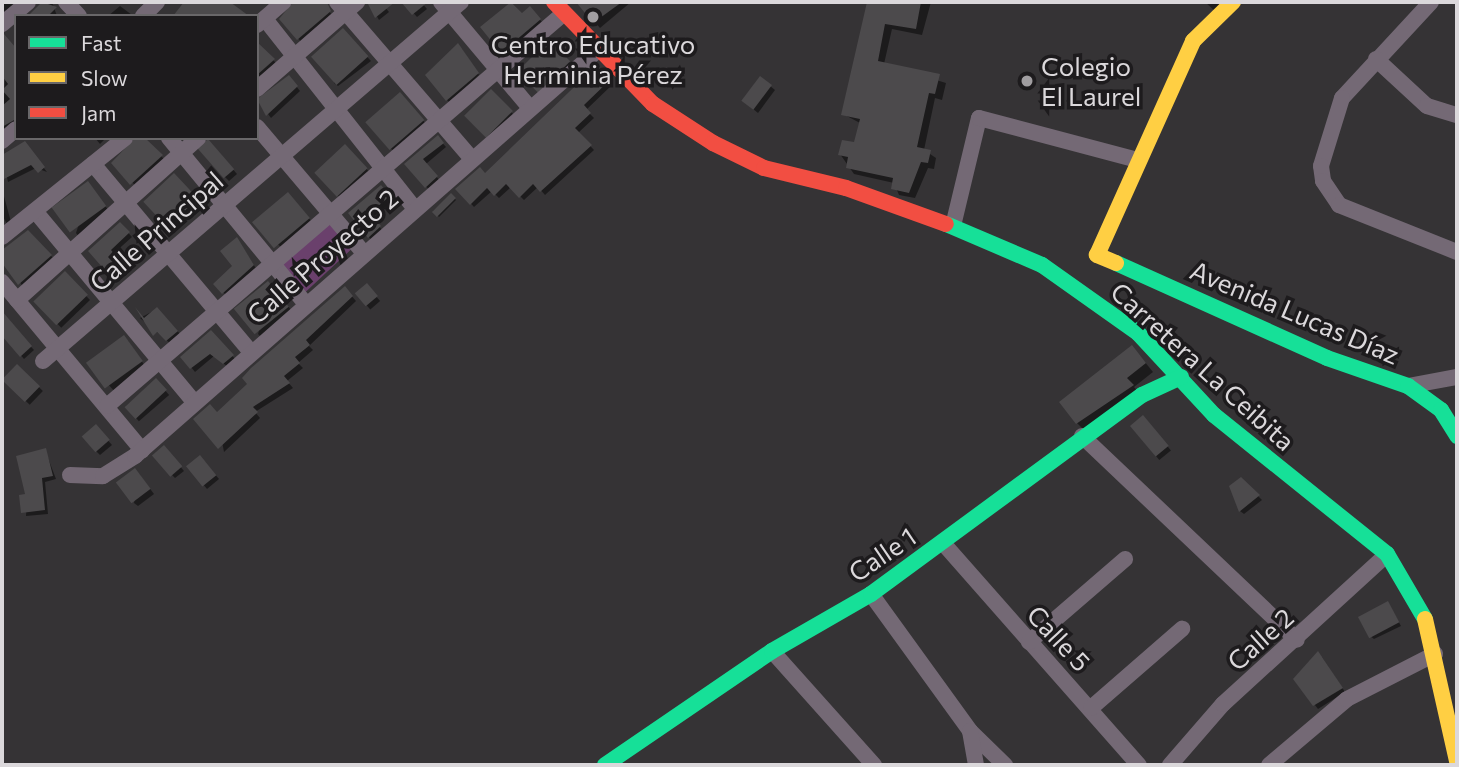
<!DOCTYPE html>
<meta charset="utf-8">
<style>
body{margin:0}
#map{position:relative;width:1459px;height:767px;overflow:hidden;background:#353335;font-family:Commissioner,sans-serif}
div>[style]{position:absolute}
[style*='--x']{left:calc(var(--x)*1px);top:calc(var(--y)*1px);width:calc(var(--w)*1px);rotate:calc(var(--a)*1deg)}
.green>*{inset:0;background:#6a406c;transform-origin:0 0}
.shadow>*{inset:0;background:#0007;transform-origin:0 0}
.building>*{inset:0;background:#4c4a4c;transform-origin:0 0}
.street>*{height:16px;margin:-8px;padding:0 8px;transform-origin:8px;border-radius:8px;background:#746975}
.fast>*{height:16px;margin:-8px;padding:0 8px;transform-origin:8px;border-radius:8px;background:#16e098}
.slow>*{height:16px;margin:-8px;padding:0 8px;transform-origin:8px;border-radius:8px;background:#ffcf43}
.jam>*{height:16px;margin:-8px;padding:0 8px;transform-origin:8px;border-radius:8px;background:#f24e42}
.dots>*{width:19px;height:19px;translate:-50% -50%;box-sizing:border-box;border:4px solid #1d1b1d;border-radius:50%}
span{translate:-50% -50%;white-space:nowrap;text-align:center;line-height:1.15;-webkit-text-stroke:7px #1d1b1d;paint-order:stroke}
.poi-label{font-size:26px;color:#dbd8db}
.left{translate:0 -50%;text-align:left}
.street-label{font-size:26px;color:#dbd8db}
.frame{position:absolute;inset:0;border:4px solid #dbd8db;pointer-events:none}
.legend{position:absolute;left:14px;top:14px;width:245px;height:126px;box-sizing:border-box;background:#1d1b1d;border:2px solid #696769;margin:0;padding:9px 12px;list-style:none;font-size:21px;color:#dbd8db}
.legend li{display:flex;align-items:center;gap:14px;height:35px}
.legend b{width:35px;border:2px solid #696769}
</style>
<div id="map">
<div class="green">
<i style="left:327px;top:220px;width:38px;height:67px;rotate:47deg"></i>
</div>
<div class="shadow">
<i style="clip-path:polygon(2px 2px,18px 2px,2px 16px)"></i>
<i style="clip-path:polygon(46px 2px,52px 2px,57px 16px,30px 16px)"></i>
<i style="clip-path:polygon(298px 2px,321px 2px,333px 16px,302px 43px,282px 19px)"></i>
<i style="clip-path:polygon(369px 2px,381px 2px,389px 12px,379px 20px)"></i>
<i style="clip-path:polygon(404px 2px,421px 2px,427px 9px,417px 17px)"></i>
<i style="clip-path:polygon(578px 2px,631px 2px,600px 28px)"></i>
<i style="clip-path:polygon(868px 2px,931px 2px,922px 35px,892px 29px,884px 64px,946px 83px,942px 100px,935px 98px,924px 150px,936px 158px,934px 169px,928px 168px,915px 198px,899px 195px,894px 183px,854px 174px,840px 154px,855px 144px,860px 123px,843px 114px)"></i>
<i style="clip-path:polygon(1205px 2px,1226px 2px,1216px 12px)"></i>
<i style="clip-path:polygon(512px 3px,523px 15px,530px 9px,543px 23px,506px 55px,483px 28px)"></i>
<i style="clip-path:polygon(120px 6px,132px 15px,132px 16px,108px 16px)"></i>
<i style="clip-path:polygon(343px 31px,371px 61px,338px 86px,334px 83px)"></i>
<i style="clip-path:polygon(7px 40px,16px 49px,16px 122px,2px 134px)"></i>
<i style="left:549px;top:42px;width:33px;height:41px;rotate:45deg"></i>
<i style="clip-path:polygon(257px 44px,277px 64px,257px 82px)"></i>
<i style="clip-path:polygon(462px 49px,479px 75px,450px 103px,447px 100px)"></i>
<i style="clip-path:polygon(597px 67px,613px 84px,586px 110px,594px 118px,578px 133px,594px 150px,545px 195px,538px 187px,524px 200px,511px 187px,499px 198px,492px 191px,474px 207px,458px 189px,485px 175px)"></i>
<i style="clip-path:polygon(760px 78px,775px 90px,758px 113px,747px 104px)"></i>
<i style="clip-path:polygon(292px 81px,300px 91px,271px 118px,257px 99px)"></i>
<i style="left:491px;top:92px;width:34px;height:34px;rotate:45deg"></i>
<i style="clip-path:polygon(404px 98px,426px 124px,394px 152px,368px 122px)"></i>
<i style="clip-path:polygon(95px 138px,106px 138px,100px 144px)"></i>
<i style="left:143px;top:138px;width:31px;height:39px;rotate:45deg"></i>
<i style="clip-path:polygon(438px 138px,446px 147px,426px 164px,440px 181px,430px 191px,407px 164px)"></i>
<i style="clip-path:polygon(24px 143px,47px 172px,36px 168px,8px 182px,2px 156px)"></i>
<i style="clip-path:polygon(212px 145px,237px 174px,229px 181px,225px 177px)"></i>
<i style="left:345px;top:146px;width:37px;height:39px;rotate:47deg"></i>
<i style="clip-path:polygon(174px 176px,200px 204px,170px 230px,167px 227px)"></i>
<i style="clip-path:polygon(91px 187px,109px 211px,79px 237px,76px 233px)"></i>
<i style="clip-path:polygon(380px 187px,393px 201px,372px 218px,383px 231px,372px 241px,350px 213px)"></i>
<i style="clip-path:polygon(2px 189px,11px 222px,7px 224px,2px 215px)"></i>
<i style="clip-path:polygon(451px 195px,456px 200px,439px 217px,433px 211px)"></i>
<i style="clip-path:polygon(292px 198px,312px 222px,282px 248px,255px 223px)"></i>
<i style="clip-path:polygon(120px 224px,132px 237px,113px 254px,126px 269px,115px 278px,90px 251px)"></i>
<i style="clip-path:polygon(28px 232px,54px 259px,23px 287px,2px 253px)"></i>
<i style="clip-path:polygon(240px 243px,257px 270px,227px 296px,215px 284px,234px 266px)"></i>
<i style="left:65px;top:274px;width:36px;height:40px;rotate:46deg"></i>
<i style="left:367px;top:286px;width:20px;height:13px;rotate:49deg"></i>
<i style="clip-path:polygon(272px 287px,292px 311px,262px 338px,258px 334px)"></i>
<i style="clip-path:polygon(349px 293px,356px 301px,309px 346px,313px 350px,298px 363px,303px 368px,287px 381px,293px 388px,255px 412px,260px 418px,224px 452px,217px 415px)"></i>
<i style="clip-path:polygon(157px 309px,181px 335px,171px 344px,140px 318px)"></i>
<i style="clip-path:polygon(2px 316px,34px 350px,24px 359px,2px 333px)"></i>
<i style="clip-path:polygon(211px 333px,236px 360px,228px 367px,214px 356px,195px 372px,183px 357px)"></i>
<i style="clip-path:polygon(128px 341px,145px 366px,115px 392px,92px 366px)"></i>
<i style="clip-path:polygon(1140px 356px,1153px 372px,1134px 387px,1140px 394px,1085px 431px,1077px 423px)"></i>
<i style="left:17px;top:366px;width:36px;height:19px;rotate:44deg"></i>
<i style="left:156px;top:380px;width:20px;height:40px;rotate:49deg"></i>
<i style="left:1147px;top:421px;width:38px;height:15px;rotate:51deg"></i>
<i style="clip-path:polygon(96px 427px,112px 445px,100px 455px,96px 451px)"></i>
<i style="clip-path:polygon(45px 450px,56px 479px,45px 482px,48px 514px,26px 516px,27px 496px)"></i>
<i style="clip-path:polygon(167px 451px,184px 471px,175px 478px,171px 474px)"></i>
<i style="clip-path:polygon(204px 461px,219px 479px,207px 489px,188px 466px)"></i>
<i style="clip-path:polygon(139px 474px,154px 494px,138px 506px,134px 503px)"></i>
<i style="clip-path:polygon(1241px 479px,1262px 500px,1244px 514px,1240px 511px)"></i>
<i style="clip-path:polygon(1388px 603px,1401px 626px,1374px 639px,1370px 636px)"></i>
<i style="clip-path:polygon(1322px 657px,1345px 692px,1318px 709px,1295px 679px)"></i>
</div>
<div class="building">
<i style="clip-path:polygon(42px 2px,57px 7px,48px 16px,28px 16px)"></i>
<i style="clip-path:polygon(184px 2px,230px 2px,249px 16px,173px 16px)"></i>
<i style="clip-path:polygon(293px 2px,327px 2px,331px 11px,297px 40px,279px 19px)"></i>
<i style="clip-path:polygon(367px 2px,395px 2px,375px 18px)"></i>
<i style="clip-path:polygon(401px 2px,428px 2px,412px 15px)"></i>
<i style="clip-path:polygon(511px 2px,522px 13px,530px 6px,541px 19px,501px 53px,480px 27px)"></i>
<i style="clip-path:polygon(576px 2px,622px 2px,593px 23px)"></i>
<i style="clip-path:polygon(867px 2px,921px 2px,916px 29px,885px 24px,878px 61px,940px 74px,935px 94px,929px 93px,917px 147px,931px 150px,928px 163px,921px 162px,909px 193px,891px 189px,893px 178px,846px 168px,848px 157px,838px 155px,842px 140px,854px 142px,860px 119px,841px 115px)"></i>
<i style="left:343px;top:28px;width:38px;height:43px;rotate:48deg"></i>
<i style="clip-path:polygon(4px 34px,16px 48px,16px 119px,2px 127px,2px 106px,10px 99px,2px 90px,8px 84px,2px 76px)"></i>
<i style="left:549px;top:40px;width:30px;height:45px;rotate:45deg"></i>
<i style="clip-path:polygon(257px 42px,275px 59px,257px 75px)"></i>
<i style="clip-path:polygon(458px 43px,479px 73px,446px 101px,425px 75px)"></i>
<i style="clip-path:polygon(597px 65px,611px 79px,584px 105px,591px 113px,575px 128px,592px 145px,540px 192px,533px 184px,519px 198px,506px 184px,494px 196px,487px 188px,470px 205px,455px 189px,480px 167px,485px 173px)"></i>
<i style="clip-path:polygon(289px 75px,298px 86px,266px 116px,257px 99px)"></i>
<i style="left:760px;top:76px;width:15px;height:31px;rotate:37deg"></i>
<i style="left:491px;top:89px;width:31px;height:38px;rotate:45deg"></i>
<i style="left:400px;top:92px;width:37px;height:46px;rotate:49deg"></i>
<i style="clip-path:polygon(438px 135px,444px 143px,423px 159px,438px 176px,425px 188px,404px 164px)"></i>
<i style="clip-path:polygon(135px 138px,145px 138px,163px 155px,130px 185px,111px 163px)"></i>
<i style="left:208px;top:139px;width:40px;height:14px;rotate:49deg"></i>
<i style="clip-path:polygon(25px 141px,45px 167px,38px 173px,31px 165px,2px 180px,2px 155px)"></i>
<i style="left:345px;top:144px;width:33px;height:42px;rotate:47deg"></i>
<i style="left:174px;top:173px;width:35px;height:42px;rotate:47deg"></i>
<i style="left:88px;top:181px;width:31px;height:45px;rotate:54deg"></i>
<i style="clip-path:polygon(381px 185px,390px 196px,370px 213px,381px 226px,368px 238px,348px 213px)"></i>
<i style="left:288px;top:192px;width:34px;height:47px;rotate:50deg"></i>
<i style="left:451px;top:193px;width:7px;height:27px;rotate:45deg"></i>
<i style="clip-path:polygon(120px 222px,130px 232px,111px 250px,123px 264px,110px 276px,88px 251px)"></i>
<i style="clip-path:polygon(28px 230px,52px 255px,18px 285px,2px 263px,2px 250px)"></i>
<i style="clip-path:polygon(237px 237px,254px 265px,222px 294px,213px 284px,232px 266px,220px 251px)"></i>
<i style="left:65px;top:271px;width:33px;height:44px;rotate:46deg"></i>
<i style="left:268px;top:281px;width:33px;height:44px;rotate:51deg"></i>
<i style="left:367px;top:283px;width:17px;height:16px;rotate:50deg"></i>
<i style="clip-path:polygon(345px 286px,353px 296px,306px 340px,310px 345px,295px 357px,300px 363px,284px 376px,290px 383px,253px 407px,258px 412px,218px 449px,193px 419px,210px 404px,217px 412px,247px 384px,242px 378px,251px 368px)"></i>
<i style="clip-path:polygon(135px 307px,144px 318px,157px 307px,178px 331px,166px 341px,157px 332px,153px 336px)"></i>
<i style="clip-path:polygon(2px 311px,32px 346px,20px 357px,2px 336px)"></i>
<i style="clip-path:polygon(211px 330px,234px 355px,223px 364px,210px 354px,190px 369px,180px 357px)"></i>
<i style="left:124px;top:335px;width:32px;height:47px;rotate:54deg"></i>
<i style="clip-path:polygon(1132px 345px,1146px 363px,1127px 378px,1134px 385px,1076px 424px,1059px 402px)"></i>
<i style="left:17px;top:364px;width:32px;height:22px;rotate:44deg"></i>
<i style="left:156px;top:378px;width:16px;height:43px;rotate:47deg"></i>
<i style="left:1143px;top:415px;width:40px;height:17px;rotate:50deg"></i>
<i style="left:96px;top:424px;width:21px;height:19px;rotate:49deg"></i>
<i style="left:164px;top:445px;width:28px;height:16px;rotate:49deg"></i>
<i style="clip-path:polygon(46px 448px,53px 476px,42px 478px,45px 510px,21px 513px,19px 495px,25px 494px,16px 456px)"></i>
<i style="left:200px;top:455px;width:26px;height:18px;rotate:51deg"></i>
<i style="left:135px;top:468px;width:26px;height:24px;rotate:53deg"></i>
<i style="clip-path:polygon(1241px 477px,1260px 495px,1239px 512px,1229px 486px)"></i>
<i style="left:1388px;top:601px;width:24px;height:34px;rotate:62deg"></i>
<i style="clip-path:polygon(1318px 651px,1343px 688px,1313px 706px,1293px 679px)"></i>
</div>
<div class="street">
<i style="--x:66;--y:2;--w:19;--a:47"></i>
<i style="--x:337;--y:2;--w:206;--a:49.3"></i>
<i style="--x:441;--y:2;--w:137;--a:50"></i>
<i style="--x:1431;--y:2;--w:131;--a:132.8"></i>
<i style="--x:1342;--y:98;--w:71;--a:107.2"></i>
<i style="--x:1321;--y:166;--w:15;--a:82"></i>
<i style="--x:1323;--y:181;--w:29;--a:56"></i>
<i style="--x:1339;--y:205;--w:127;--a:21.7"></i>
<i style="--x:143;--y:16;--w:20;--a:-45"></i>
<i style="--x:265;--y:19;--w:241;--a:51.7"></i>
<i style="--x:2;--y:24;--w:34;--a:-40"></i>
<i style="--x:257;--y:25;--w:35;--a:-41"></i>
<i style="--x:1376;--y:59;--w:69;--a:42.7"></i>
<i style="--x:1427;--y:106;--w:31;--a:17"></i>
<i style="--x:257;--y:89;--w:133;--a:-41"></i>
<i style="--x:257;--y:127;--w:165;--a:49.7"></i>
<i style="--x:169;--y:138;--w:215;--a:50.5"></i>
<i style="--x:2;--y:141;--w:18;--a:-41"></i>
<i style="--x:93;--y:164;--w:246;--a:50"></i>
<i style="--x:35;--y:211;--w:249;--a:50.2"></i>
<i style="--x:953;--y:226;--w:111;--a:-76.5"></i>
<i style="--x:979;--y:118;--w:164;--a:14.8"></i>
<i style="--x:2;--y:237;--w:158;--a:-38.8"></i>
<i style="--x:2;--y:282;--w:219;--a:50.2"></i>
<i style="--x:17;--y:300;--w:243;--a:-41.8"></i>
<i style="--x:43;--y:361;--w:551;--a:-40.66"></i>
<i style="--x:1408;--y:386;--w:50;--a:-10.4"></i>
<i style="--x:107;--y:406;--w:603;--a:-40.69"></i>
<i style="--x:1082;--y:436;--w:296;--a:43.5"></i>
<i style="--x:70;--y:475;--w:33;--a:2"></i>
<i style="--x:103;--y:476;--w:38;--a:-32"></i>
<i style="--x:135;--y:456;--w:616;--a:-41.25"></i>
<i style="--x:943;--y:543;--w:296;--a:48.6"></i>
<i style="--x:871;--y:594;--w:169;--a:54.1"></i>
<i style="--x:970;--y:731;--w:49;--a:44.2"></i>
<i style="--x:1029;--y:642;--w:127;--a:-40.8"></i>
<i style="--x:772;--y:651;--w:153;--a:48.2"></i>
<i style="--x:1091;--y:708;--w:121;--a:-41"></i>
<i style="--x:970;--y:731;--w:35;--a:80"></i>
<i style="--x:1170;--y:765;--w:81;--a:-49"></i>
<i style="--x:1223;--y:704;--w:222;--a:-42.4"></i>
<i style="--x:1269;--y:765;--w:102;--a:-40.2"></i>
<i style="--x:1347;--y:699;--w:99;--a:-27.1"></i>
</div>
<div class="fast">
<i style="--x:946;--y:224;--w:104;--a:23.1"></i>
<i style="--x:1042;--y:265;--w:118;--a:35.3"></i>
<i style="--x:1138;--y:333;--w:112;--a:47.2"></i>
<i style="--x:1214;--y:415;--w:222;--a:38.8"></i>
<i style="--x:1387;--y:554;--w:75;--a:59.7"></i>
<i style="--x:1116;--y:263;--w:231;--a:24.2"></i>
<i style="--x:1327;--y:358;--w:86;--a:19.1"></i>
<i style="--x:1408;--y:386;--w:41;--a:36"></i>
<i style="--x:1441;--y:410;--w:31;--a:58"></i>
<i style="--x:605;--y:765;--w:202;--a:-34.3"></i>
<i style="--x:772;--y:651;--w:114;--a:-29.9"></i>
<i style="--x:871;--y:594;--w:336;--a:-36.3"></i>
<i style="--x:1142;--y:395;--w:43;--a:-24.8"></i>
</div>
<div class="slow">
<i style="--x:1116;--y:263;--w:21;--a:-157"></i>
<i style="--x:1097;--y:255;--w:235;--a:-65.8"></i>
<i style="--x:1193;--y:41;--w:56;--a:-44.3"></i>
<i style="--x:1425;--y:619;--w:146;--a:77.3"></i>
</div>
<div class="jam">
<i style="--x:554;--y:2;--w:142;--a:45.9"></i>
<i style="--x:653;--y:104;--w:72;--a:33"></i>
<i style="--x:713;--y:143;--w:57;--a:26.1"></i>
<i style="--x:764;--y:168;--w:84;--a:13.7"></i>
<i style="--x:846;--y:188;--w:106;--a:19.8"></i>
</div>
<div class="dots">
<i style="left:593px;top:17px;background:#a19ea1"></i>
<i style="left:1027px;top:81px;background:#a19ea1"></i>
</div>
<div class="poi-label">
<span style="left:593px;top:59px">Centro Educativo<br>Herminia Pérez</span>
<span class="left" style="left:1041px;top:81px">Colegio<br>El Laurel</span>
</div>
<div class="street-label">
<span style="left:156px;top:231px;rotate:-41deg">Calle Principal</span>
<span style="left:322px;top:256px;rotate:-41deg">Calle Proyecto 2</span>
<span style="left:1295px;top:312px;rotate:23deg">Avenida Lucas Díaz</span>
<span style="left:1203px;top:366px;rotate:42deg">Carretera La Ceibita</span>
<span style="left:882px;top:554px;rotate:-34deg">Calle 1</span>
<span style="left:1059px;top:638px;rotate:47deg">Calle 5</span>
<span style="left:1260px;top:639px;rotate:-42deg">Calle 2</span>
</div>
<div class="frame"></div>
<ul class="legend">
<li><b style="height:9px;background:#16e098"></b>Fast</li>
<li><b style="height:9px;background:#ffcf43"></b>Slow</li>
<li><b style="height:9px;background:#f24e42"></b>Jam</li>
</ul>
</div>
